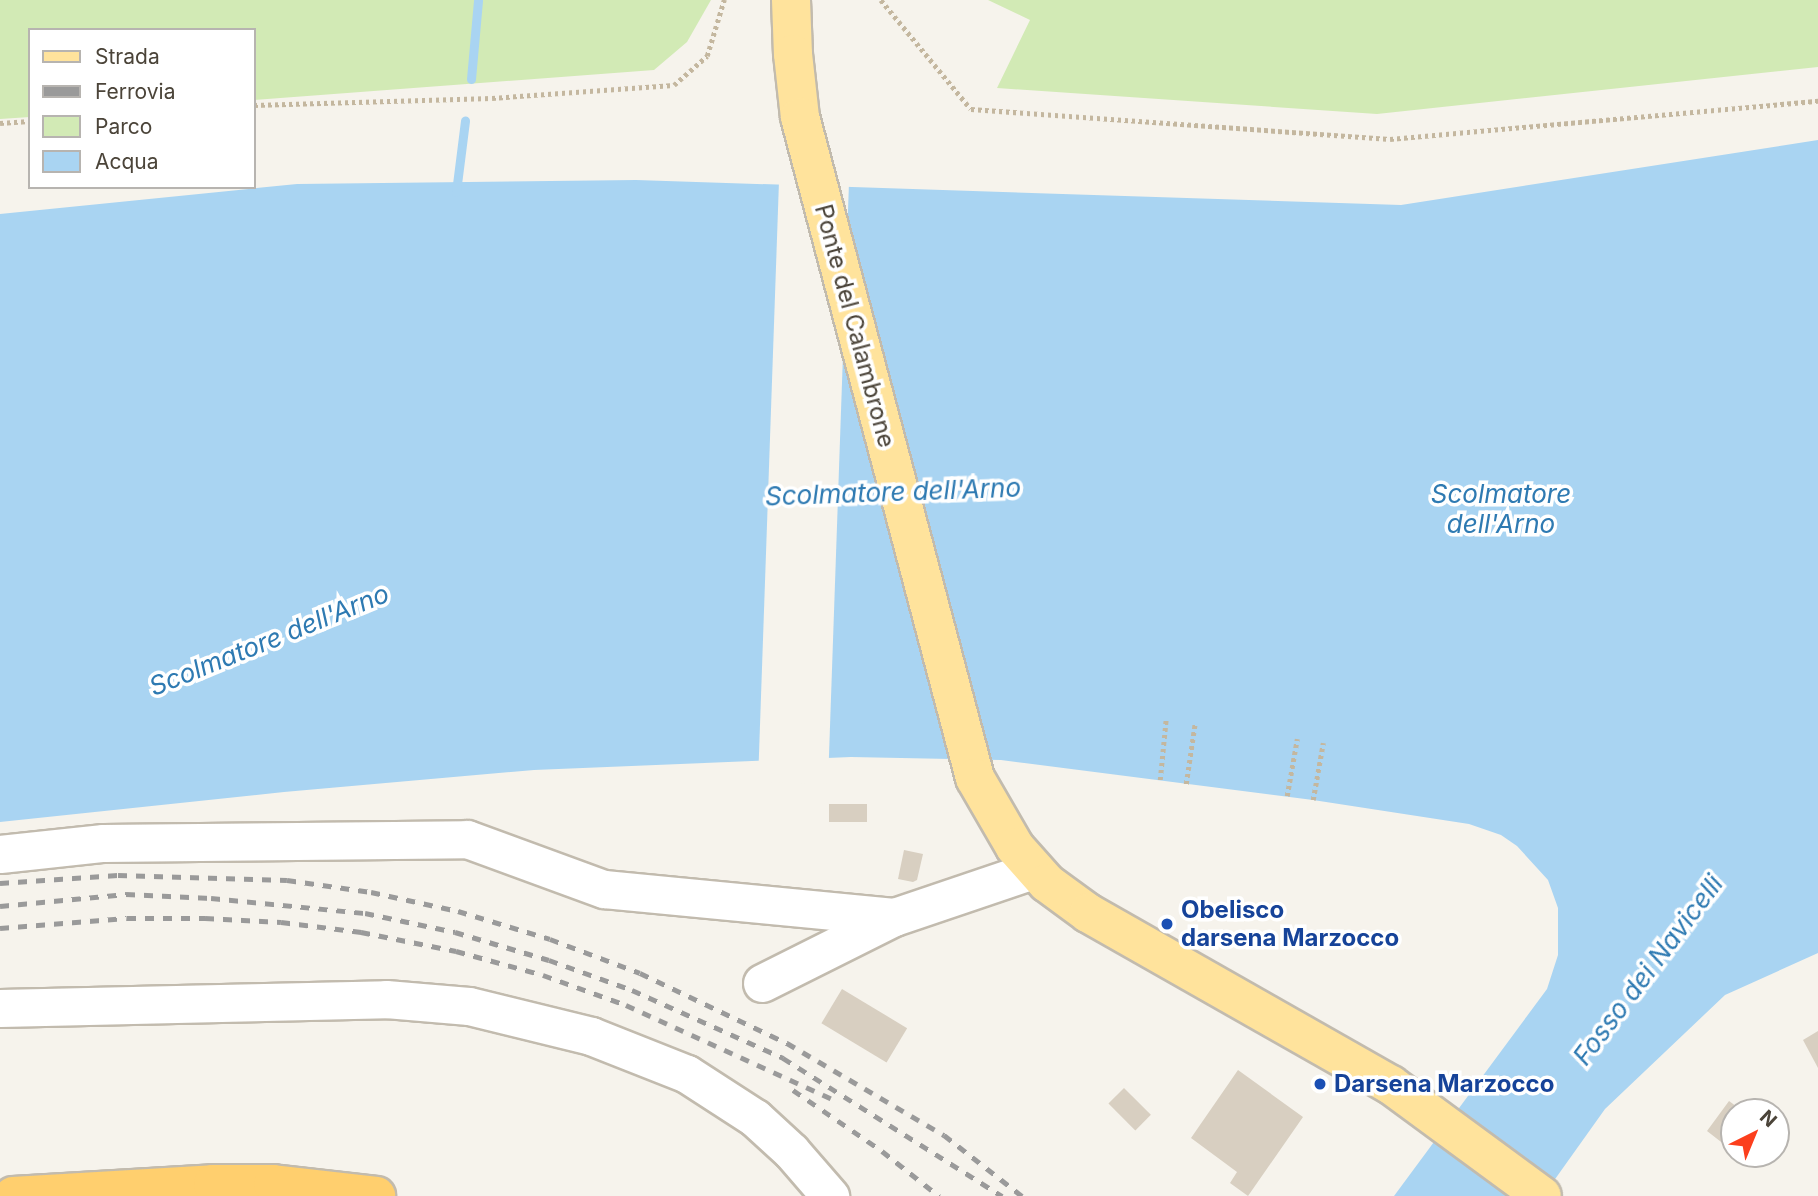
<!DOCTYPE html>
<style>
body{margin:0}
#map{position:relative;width:1818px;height:1196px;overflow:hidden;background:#f6f3ec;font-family:Inter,sans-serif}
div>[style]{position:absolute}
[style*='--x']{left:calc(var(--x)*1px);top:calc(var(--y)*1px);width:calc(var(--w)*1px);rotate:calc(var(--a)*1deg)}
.green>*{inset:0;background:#d2eab5}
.water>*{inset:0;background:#a9d4f2}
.pier>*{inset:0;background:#f6f3ec;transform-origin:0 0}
.stream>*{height:9px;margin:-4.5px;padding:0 4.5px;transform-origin:4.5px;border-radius:4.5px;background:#a9d4f2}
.building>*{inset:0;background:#d8cfc1;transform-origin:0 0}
.path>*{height:4.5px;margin-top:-2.25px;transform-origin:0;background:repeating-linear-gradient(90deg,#c4b79f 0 3.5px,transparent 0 7px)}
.roads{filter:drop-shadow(2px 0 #c2bbae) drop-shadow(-2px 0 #c2bbae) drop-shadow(0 2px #c2bbae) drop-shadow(0 -2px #c2bbae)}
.minor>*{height:37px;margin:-18.5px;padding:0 18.5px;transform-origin:18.5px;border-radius:18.5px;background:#fff}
.major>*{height:38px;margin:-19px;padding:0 19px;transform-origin:19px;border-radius:19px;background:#ffe39c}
.highway>*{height:38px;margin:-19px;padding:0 19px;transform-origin:19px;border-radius:19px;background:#ffcf6e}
.rail>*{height:5px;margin-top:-2.5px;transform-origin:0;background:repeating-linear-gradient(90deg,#9a9a9a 0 9px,transparent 0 18px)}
.dots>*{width:19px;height:19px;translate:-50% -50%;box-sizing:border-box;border:4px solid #fff;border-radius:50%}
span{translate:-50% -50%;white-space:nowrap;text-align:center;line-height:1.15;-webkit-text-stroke:7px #fff;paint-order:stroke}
.street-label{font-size:24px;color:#4b4439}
.transit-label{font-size:24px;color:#164399;font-weight:700}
.left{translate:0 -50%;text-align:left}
.water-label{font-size:26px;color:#2e7ab2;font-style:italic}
.legend{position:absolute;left:28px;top:28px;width:228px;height:161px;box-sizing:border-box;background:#fff;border:2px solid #b7b4b0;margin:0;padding:9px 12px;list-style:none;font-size:21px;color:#4b4439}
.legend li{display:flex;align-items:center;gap:14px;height:35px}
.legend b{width:35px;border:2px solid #b7b4b0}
.north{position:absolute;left:1720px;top:1098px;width:70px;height:70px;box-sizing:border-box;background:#fff;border:2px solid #b7b4b0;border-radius:50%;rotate:43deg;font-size:19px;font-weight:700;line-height:28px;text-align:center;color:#4b4439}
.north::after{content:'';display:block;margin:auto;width:24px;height:32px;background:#fc3f1d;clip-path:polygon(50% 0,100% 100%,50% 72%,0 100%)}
</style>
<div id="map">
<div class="green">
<i style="clip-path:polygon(0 0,711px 0,687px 42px,654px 70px,254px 100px,254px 30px,30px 30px,30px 117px,0 119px)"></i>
<i style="clip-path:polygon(988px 0,1818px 0,1818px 67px,1377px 114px,997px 88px,1030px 20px)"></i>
</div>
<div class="water">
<i style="clip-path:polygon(1818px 140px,1818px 953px,1725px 995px,1605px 1109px,1543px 1196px,1394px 1196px,1547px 989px,1558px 955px,1558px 908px,1548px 880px,1517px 846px,1501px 835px,1469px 824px,1313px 800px,1001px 760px,851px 757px,534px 770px,284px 792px,0 822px,0 214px,297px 184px,636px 180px,1401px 205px)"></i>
</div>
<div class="pier">
<i style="left:779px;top:181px;width:70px;height:601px;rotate:2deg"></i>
</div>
<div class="stream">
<i style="--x:471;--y:79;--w:79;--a:-84.9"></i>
<i style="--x:456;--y:192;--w:72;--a:-82.8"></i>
</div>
<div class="building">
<i style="left:829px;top:804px;width:38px;height:18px"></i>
<i style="clip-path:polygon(904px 850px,923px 854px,917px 880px,913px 882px,898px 879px)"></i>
<i style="left:842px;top:989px;width:76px;height:40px;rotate:31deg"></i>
<i style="clip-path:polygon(1818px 1031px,1818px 1068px,1803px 1040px)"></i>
<i style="clip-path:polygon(1238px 1070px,1303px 1117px,1248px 1196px,1230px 1183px,1237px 1172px,1191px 1138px)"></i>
<i style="left:1124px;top:1088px;width:38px;height:22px;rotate:45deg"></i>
<i style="clip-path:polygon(1729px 1101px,1744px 1112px,1734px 1112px,1734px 1152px,1707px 1131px)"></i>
</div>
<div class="path">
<i style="--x:881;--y:0;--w:141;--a:50.5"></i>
<i style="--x:971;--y:109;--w:420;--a:4.1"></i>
<i style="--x:1390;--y:139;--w:430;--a:-5.1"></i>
<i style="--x:254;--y:105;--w:238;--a:-1.7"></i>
<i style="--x:492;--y:98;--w:182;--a:-4.1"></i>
<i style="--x:674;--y:85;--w:44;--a:-41.3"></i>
<i style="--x:707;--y:56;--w:59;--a:-73.1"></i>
<i style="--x:0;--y:123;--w:30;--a:-4"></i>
<i style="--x:1160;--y:780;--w:61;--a:-84.4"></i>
<i style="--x:1186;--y:784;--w:62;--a:-81.6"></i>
<i style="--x:1287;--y:796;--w:58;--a:-80"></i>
<i style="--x:1313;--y:800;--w:58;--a:-80"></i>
</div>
<div class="roads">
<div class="minor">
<i style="--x:0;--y:854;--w:104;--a:-6.1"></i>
<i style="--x:103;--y:843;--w:364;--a:-0.6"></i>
<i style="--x:467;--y:839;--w:146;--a:20.1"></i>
<i style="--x:604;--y:889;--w:291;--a:5.5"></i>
<i style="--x:762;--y:983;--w:148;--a:-26.6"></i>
<i style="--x:894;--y:917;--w:147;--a:-18.7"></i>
<i style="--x:0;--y:1008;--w:386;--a:-1.3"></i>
<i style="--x:386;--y:999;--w:83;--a:4.8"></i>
<i style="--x:469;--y:1006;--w:126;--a:13.8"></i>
<i style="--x:591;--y:1036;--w:103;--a:21.6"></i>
<i style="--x:687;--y:1074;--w:81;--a:32.9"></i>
<i style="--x:755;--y:1118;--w:49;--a:42.5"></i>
<i style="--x:791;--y:1151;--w:60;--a:49.1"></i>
</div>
<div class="major">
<i style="--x:791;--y:0;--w:54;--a:87.9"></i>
<i style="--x:793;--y:54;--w:63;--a:83.7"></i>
<i style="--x:800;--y:117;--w:684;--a:75.17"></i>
<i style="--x:975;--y:778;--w:80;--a:59.9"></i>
<i style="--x:1015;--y:847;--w:48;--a:48.4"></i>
<i style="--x:1047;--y:883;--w:51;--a:36.2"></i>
<i style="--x:1088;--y:913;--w:348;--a:29.6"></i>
<i style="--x:1391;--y:1085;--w:187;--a:36.3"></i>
</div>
<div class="highway">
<i style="--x:13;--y:1196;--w:200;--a:-3.4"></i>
<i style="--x:213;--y:1184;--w:60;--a:0"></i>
<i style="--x:273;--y:1184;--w:104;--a:6.6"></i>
</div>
</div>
<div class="rail">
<i style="--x:0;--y:883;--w:118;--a:-3.9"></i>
<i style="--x:118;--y:875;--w:169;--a:1.7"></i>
<i style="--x:287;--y:880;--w:85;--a:8.1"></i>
<i style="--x:371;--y:892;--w:89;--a:12.3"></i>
<i style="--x:458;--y:911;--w:96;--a:16.9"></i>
<i style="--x:550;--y:939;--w:96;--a:20.7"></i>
<i style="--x:640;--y:973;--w:163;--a:25.5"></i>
<i style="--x:787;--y:1043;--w:182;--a:30.4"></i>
<i style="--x:944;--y:1135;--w:99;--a:38"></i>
<i style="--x:0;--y:906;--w:127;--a:-5.4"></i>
<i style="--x:126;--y:894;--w:85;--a:2.7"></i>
<i style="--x:211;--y:898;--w:155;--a:5.6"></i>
<i style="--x:365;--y:913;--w:92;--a:11.9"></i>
<i style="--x:455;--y:932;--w:98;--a:16.6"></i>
<i style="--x:549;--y:960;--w:88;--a:19.9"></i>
<i style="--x:632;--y:990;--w:166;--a:24.2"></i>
<i style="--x:783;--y:1058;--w:259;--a:32.2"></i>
<i style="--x:0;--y:928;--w:127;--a:-4.5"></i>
<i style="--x:127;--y:918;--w:78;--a:0"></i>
<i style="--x:205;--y:918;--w:76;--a:3"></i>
<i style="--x:281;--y:922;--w:81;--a:7.1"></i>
<i style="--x:361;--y:932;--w:97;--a:11.3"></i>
<i style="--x:456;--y:951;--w:90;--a:15.4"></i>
<i style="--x:543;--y:975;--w:88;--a:19.9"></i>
<i style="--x:626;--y:1005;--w:226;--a:24.5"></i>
<i style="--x:793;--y:1090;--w:108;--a:34.4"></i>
<i style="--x:882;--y:1151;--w:73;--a:38.3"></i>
</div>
<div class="dots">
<i style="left:1167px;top:924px;background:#1a4fb4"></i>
<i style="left:1320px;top:1084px;background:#1a4fb4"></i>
</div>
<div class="street-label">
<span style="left:855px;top:326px;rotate:75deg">Ponte del Calambrone</span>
</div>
<div class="transit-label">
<span class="left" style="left:1181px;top:924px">Obelisco<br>darsena Marzocco</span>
<span class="left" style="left:1334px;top:1084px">Darsena Marzocco</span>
</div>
<div class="water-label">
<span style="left:893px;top:492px;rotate:-2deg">Scolmatore dell'Arno</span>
<span style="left:1501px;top:509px">Scolmatore<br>dell'Arno</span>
<span style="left:269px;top:640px;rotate:-22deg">Scolmatore dell'Arno</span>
<span style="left:1648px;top:970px;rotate:-53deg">Fosso dei Navicelli</span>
</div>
<ul class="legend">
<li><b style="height:9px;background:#ffe39c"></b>Strada</li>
<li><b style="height:9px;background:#9a9a9a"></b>Ferrovia</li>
<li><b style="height:19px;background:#d2eab5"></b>Parco</li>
<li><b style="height:19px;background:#a9d4f2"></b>Acqua</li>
</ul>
<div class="north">N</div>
</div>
